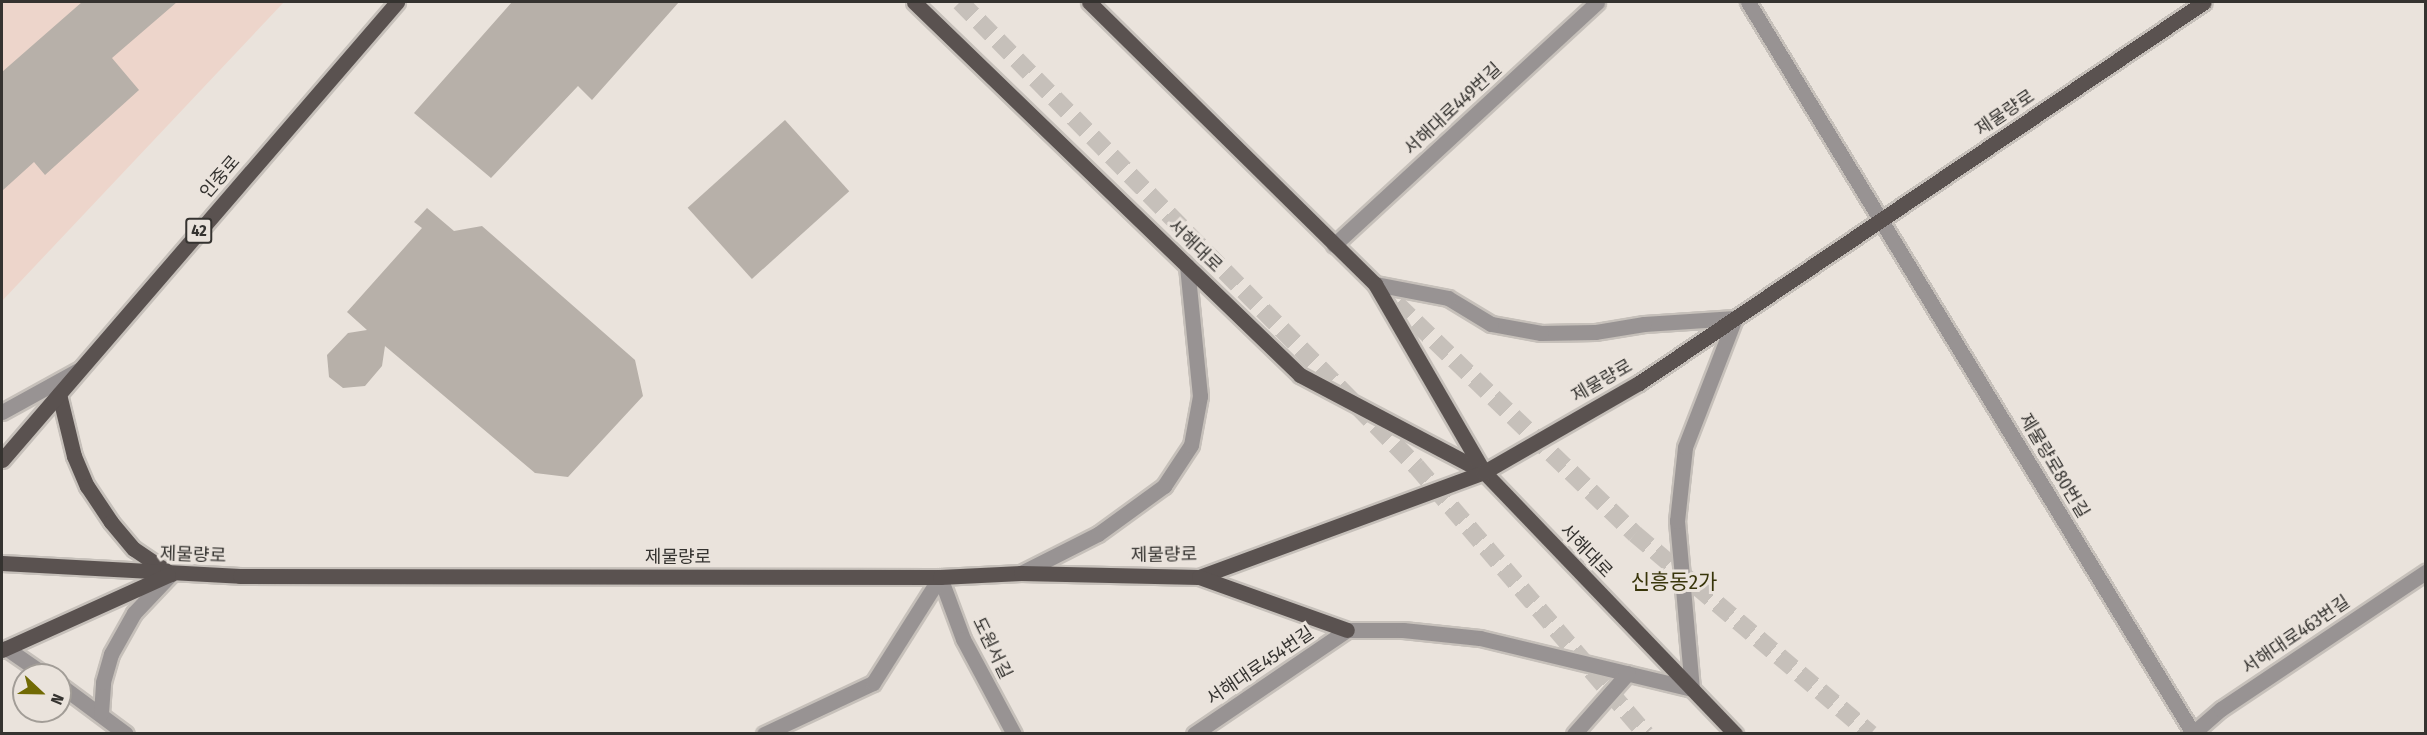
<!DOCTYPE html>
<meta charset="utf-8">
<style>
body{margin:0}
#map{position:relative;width:2427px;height:735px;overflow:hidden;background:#eae3dc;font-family:"Fira Sans Condensed","Noto Sans KR",sans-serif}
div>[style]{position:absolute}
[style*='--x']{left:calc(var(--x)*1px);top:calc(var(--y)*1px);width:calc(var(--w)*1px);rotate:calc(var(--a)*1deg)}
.education>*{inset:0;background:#edd5cb}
.building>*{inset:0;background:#b7b0a9;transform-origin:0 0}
.highway-tunnel>*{height:18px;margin-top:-9px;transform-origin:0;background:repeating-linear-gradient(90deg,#c6c0ba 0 18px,transparent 0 27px)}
.roads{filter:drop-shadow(2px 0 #c6c0ba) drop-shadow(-2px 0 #c6c0ba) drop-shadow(0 2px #c6c0ba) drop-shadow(0 -2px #c6c0ba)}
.minor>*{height:15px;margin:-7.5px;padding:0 7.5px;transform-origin:7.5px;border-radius:7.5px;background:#989393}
.major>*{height:15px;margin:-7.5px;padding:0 7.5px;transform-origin:7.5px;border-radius:7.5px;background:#5a5250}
span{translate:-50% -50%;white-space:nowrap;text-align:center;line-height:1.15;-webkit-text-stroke:6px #eae3dc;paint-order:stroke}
.shield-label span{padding:2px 4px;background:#eae3dc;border:2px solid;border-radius:4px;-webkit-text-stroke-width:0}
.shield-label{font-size:16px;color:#353330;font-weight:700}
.street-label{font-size:18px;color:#353330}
.quarter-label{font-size:21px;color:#38350a}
.frame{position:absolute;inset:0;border:3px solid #353330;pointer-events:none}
.north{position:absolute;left:12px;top:663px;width:60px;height:60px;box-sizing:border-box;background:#eae3dc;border:2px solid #a29d97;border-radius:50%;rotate:112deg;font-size:16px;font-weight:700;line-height:24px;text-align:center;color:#353330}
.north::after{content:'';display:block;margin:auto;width:21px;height:27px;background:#716a04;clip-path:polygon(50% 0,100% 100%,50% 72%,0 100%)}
</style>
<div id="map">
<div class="education">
<i style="clip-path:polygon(2px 2px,284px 2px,2px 301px)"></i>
</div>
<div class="building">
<i style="clip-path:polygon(82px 2px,177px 2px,112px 58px,139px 90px,45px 175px,34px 162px,2px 191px,2px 72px)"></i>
<i style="clip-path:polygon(512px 2px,679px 2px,592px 100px,578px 86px,491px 178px,414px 113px)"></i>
<i style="left:785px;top:120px;width:96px;height:131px;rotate:48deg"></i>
<i style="clip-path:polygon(427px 208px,454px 231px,482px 226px,635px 360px,643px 396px,568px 477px,535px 473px,385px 346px,382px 366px,365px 386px,343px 388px,329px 377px,327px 355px,348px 333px,367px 330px,347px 312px,422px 228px,414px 222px)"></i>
</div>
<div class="highway-tunnel">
<i style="--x:960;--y:2;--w:651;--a:45.5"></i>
<i style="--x:1416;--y:466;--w:353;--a:49.4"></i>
<i style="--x:1377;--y:285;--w:359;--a:44"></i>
<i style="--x:1635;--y:534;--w:309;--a:40.3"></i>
</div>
<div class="roads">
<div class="minor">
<i style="--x:1748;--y:2;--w:856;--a:58.67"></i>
<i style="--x:1334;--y:245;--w:358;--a:-42.7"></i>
<i style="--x:2;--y:412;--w:87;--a:-28.9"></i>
<i style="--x:1021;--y:573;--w:86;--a:-26.9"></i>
<i style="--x:1098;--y:534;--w:82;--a:-36"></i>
<i style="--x:1164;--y:486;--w:49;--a:-56.6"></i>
<i style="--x:1191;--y:445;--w:50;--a:-79.6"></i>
<i style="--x:1200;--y:396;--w:131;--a:-95.7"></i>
<i style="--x:940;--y:577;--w:66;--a:69.6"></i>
<i style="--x:963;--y:639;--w:108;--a:61.8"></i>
<i style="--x:6;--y:648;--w:47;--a:34.7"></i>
<i style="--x:60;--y:685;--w:82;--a:36.6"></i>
<i style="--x:101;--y:713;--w:31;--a:-86"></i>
<i style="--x:103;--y:682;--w:29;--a:-74"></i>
<i style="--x:111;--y:654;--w:47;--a:-60.7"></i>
<i style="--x:134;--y:613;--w:54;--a:-46.5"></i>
<i style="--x:764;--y:734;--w:120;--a:-25.1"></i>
<i style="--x:873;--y:683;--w:125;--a:-57.7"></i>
<i style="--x:1194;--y:734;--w:185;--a:-34.2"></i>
<i style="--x:1347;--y:630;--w:56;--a:0"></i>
<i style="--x:1403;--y:630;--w:77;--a:5.9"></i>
<i style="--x:1480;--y:638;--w:218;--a:13.5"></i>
<i style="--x:1692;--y:689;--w:169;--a:-95.1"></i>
<i style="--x:1677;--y:521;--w:74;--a:-83.8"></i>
<i style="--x:1685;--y:447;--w:138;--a:-68.8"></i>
<i style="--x:1735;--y:318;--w:91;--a:176.2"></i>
<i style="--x:1644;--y:324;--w:50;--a:170.7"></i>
<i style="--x:1595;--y:332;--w:54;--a:178.9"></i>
<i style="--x:1541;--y:333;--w:51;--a:-169.8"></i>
<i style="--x:1491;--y:324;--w:50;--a:-148.8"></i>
<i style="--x:1448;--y:298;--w:74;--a:-169.1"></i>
<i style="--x:1574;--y:734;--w:81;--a:-48.5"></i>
<i style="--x:2192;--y:734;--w:38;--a:-41"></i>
<i style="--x:2221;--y:709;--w:247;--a:-33.8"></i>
</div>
<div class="major">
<i style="--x:914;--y:2;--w:537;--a:44.02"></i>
<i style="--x:1300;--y:375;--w:208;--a:27.8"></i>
<i style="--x:1089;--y:2;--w:402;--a:44.6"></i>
<i style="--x:1375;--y:284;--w:217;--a:59.9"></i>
<i style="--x:1484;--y:472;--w:363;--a:46.2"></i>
<i style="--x:59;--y:394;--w:64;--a:76.4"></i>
<i style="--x:74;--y:456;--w:33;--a:67"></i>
<i style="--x:87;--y:486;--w:43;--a:56.3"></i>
<i style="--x:111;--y:522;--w:35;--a:50"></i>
<i style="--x:134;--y:549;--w:45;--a:34"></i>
<i style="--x:2;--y:460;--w:605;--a:-49.22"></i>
<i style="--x:2;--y:563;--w:238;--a:3.1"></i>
<i style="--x:240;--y:576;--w:700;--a:0.08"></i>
<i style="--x:940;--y:577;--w:81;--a:-2.8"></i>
<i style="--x:1021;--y:573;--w:178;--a:1.3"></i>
<i style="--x:1199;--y:577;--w:304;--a:-20.2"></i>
<i style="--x:1484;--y:472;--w:179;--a:-29.9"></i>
<i style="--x:1639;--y:383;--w:681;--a:-33.99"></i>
<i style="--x:1199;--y:577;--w:157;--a:19.7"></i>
<i style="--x:2;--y:650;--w:182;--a:-24.3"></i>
</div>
</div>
<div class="shield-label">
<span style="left:199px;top:231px">42</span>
</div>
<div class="street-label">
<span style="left:1453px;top:109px;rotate:-43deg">서해대로449번길</span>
<span style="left:2005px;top:113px;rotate:-34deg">제물량로</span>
<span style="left:220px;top:177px;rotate:-49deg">인중로</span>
<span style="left:1195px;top:246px;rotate:44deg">서해대로</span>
<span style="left:1602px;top:381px;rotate:-30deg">제물량로</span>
<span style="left:2054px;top:466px;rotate:59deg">제물량로80번길</span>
<span style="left:1586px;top:551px;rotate:46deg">서해대로</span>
<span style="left:193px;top:555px;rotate:2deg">제물량로</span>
<span style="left:1164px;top:555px;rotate:-1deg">제물량로</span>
<span style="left:678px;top:557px">제물량로</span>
<span style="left:2296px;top:635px;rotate:-34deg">서해대로463번길</span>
<span style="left:992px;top:648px;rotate:64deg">도원서길</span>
<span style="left:1260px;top:666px;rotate:-34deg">서해대로454번길</span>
</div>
<div class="quarter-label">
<span style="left:1674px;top:582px">신흥동2가</span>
</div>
<div class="frame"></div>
<div class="north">N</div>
</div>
